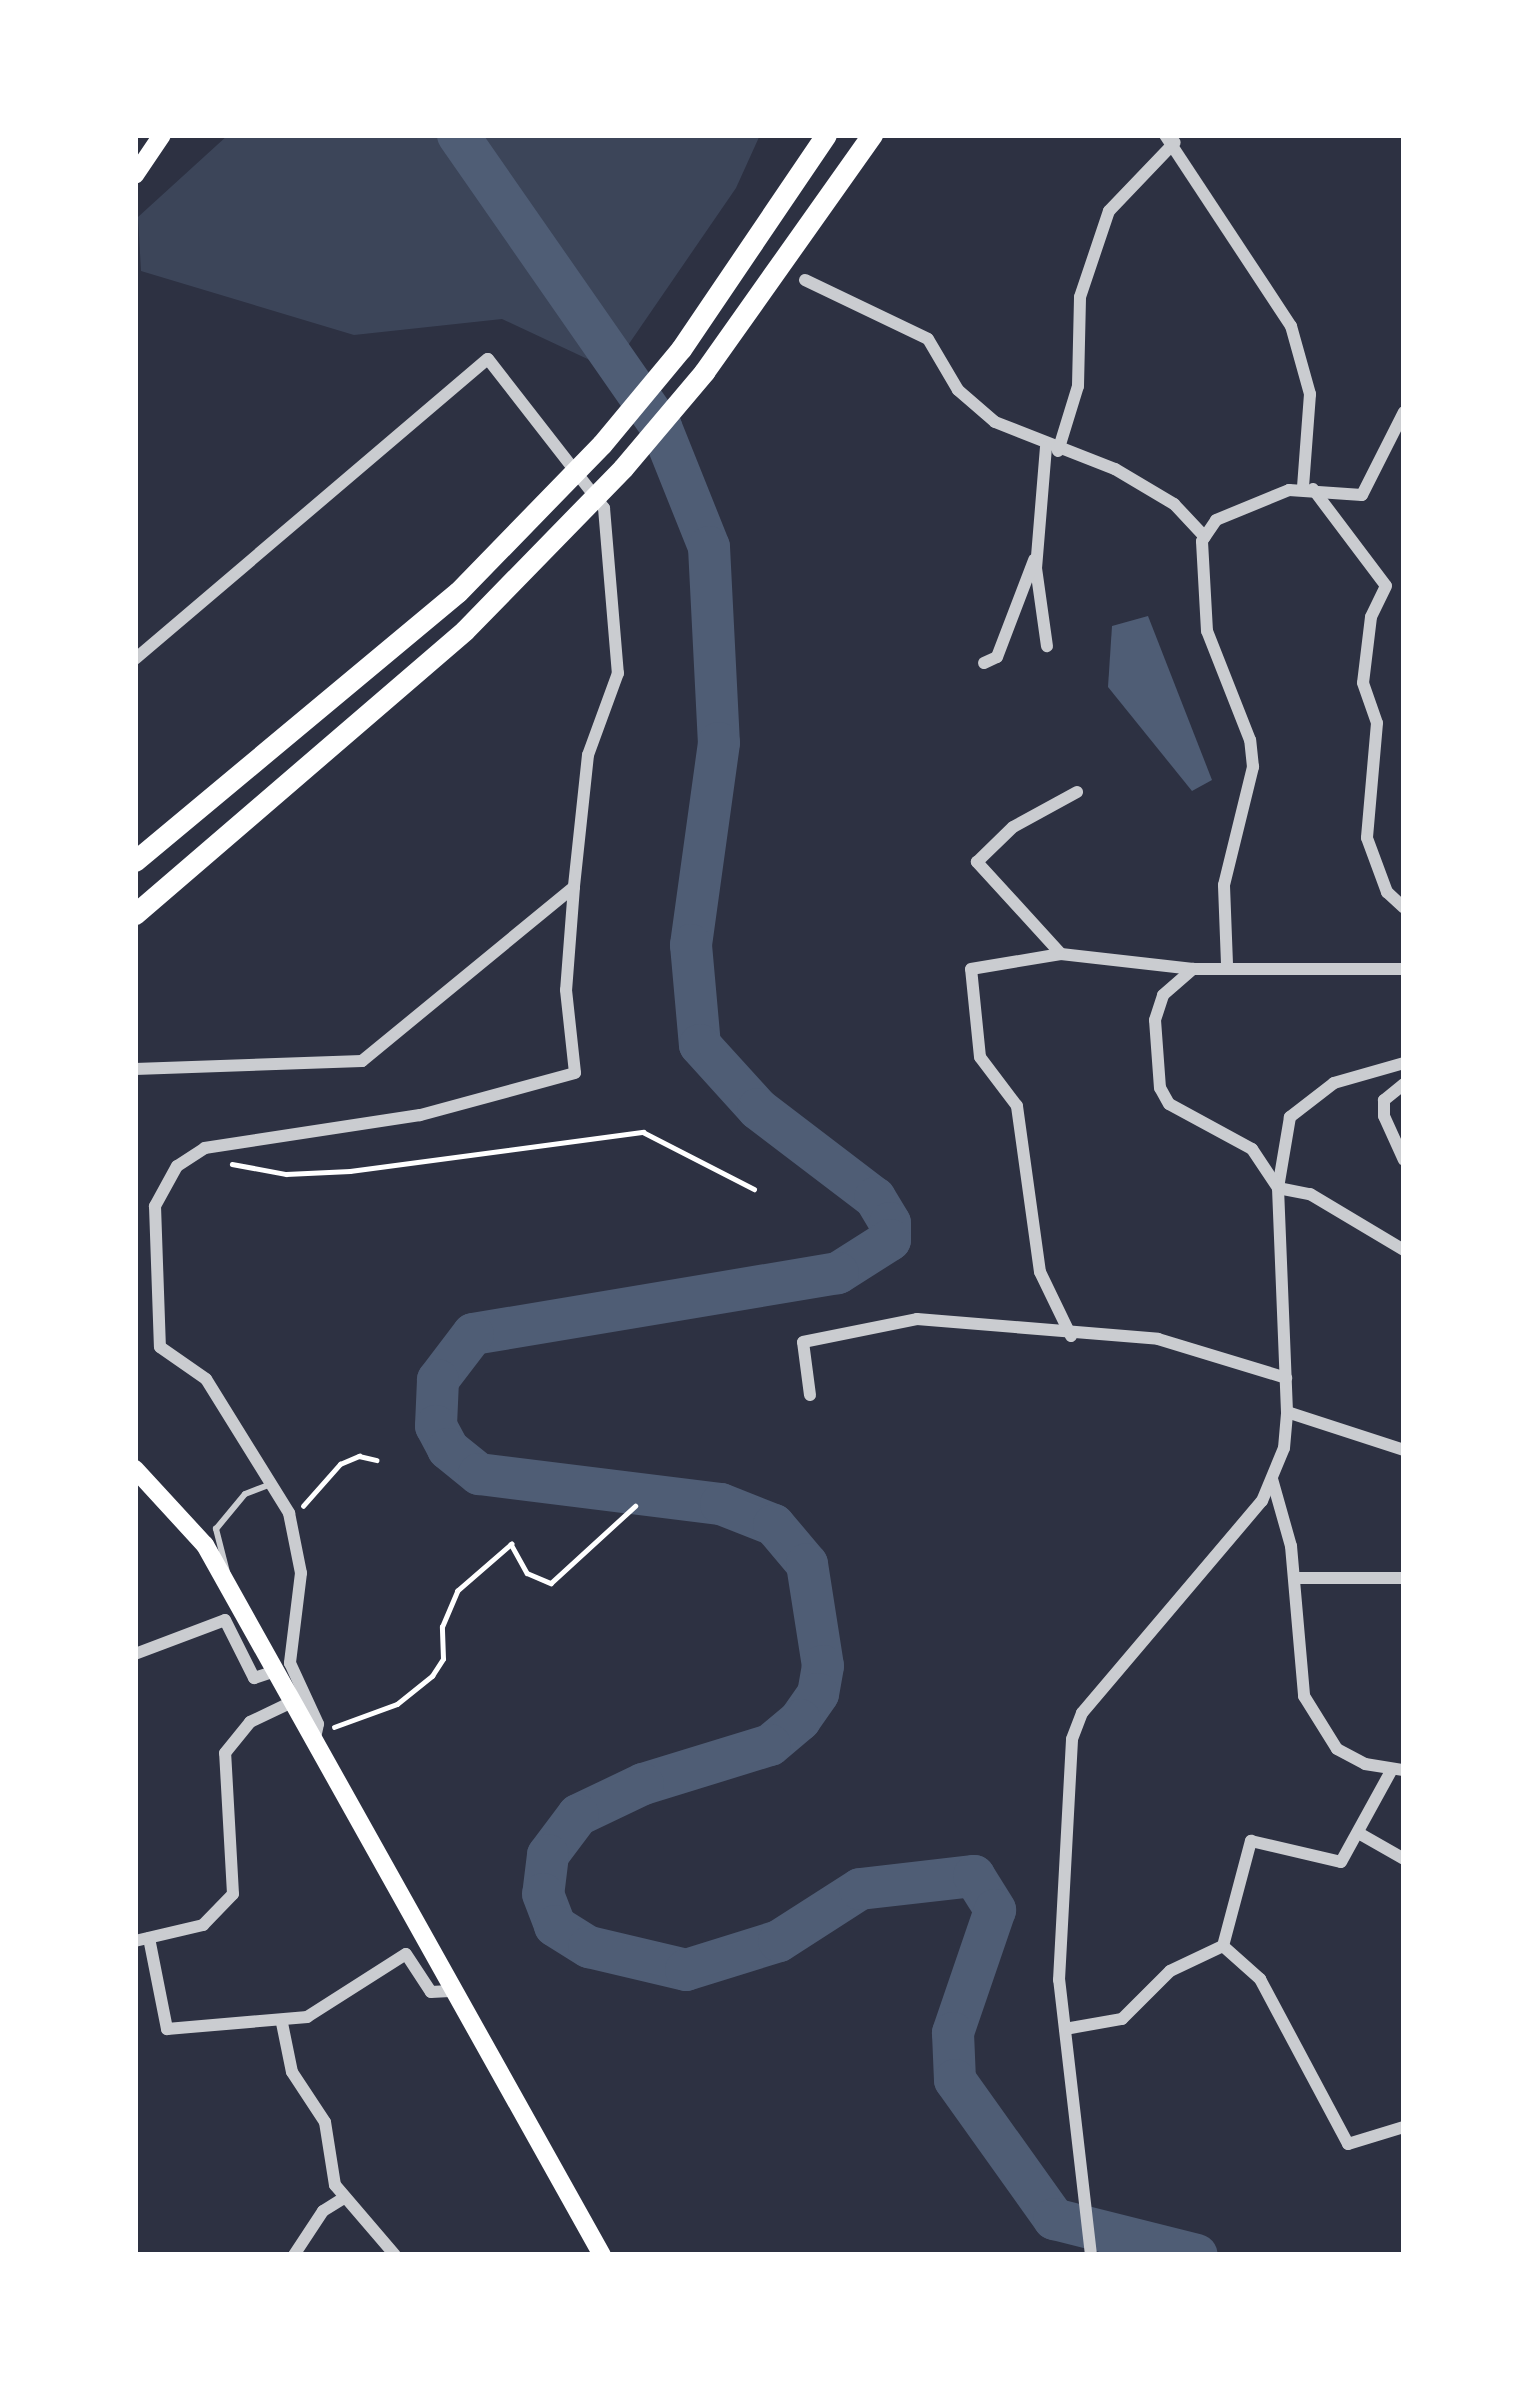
<!DOCTYPE html>
<style>
body{margin:0}
#map{position:relative;width:1539px;height:2390px;overflow:hidden;background:#2d3142;font-family:"PT Sans Narrow",sans-serif}
div>[style]{position:absolute}
[style*='--x']{left:calc(var(--x)*1px);top:calc(var(--y)*1px);width:calc(var(--w)*1px);rotate:calc(var(--a)*1deg)}
.green>*{inset:0;background:#3c4559}
.water>*{inset:0;background:#4f5d75}
.river>*{height:42px;margin:-21px;padding:0 21px;transform-origin:21px;border-radius:21px;background:#4f5d75}
.path>*{height:4.5px;margin:-2.25px;padding:0 2.25px;transform-origin:2.25px;border-radius:2.25px;background:#fff}
.service>*{height:6px;margin:-3px;padding:0 3px;transform-origin:3px;border-radius:3px;background:#caccd0}
.minor>*{height:12px;margin:-6px;padding:0 6px;transform-origin:6px;border-radius:6px;background:#caccd0}
.primary>*{height:18px;margin:-9px;padding:0 9px;transform-origin:9px;border-radius:9px;background:#fff}
.trunk>*{height:21px;margin:-10.5px;padding:0 10.5px;transform-origin:10.5px;border-radius:10.5px;background:#fff}
span{translate:-50% -50%;white-space:nowrap;text-align:center;line-height:1.15;-webkit-text-stroke:12px #fff;paint-order:stroke}
.frame{position:absolute;inset:0;border:138px solid #fff;pointer-events:none}
</style>
<div id="map">
<div class="green">
<i style="clip-path:polygon(228px 135px,760px 135px,736px 188px,611px 370px,502px 319px,354px 335px,141px 271px,138px 217px)"></i>
</div>
<div class="water">
<i style="clip-path:polygon(1148px 616px,1212px 780px,1192px 791px,1108px 687px,1112px 626px)"></i>
</div>
<div class="river">
<i style="--x:458;--y:135;--w:356;--a:55.2"></i>
<i style="--x:661;--y:427;--w:129;--a:68.2"></i>
<i style="--x:709;--y:547;--w:196;--a:87.1"></i>
<i style="--x:719;--y:743;--w:204;--a:97.9"></i>
<i style="--x:691;--y:945;--w:100;--a:84.9"></i>
<i style="--x:700;--y:1045;--w:86;--a:47.8"></i>
<i style="--x:758;--y:1109;--w:147;--a:37.3"></i>
<i style="--x:875;--y:1198;--w:29;--a:59"></i>
<i style="--x:890;--y:1223;--w:17;--a:90"></i>
<i style="--x:890;--y:1240;--w:62;--a:147.6"></i>
<i style="--x:838;--y:1273;--w:370;--a:170.5"></i>
<i style="--x:473;--y:1334;--w:58;--a:127.3"></i>
<i style="--x:438;--y:1380;--w:46;--a:92.5"></i>
<i style="--x:436;--y:1426;--w:26;--a:62"></i>
<i style="--x:448;--y:1449;--w:40;--a:39"></i>
<i style="--x:479;--y:1474;--w:244;--a:7.1"></i>
<i style="--x:721;--y:1504;--w:57;--a:21.6"></i>
<i style="--x:774;--y:1525;--w:51;--a:49.8"></i>
<i style="--x:807;--y:1564;--w:103;--a:81.1"></i>
<i style="--x:823;--y:1666;--w:28;--a:100"></i>
<i style="--x:818;--y:1694;--w:32;--a:125"></i>
<i style="--x:800;--y:1720;--w:39;--a:140"></i>
<i style="--x:770;--y:1745;--w:133;--a:162.9"></i>
<i style="--x:643;--y:1784;--w:72;--a:154.5"></i>
<i style="--x:578;--y:1815;--w:50;--a:126.9"></i>
<i style="--x:548;--y:1855;--w:39;--a:97"></i>
<i style="--x:543;--y:1894;--w:34;--a:69"></i>
<i style="--x:555;--y:1926;--w:40;--a:32"></i>
<i style="--x:589;--y:1947;--w:100;--a:13.3"></i>
<i style="--x:686;--y:1970;--w:97;--a:-17.3"></i>
<i style="--x:779;--y:1941;--w:96;--a:-32.7"></i>
<i style="--x:860;--y:1889;--w:115;--a:-6.5"></i>
<i style="--x:974;--y:1876;--w:40;--a:58"></i>
<i style="--x:995;--y:1910;--w:130;--a:108.9"></i>
<i style="--x:953;--y:2033;--w:47;--a:87.6"></i>
<i style="--x:955;--y:2080;--w:171;--a:54.5"></i>
<i style="--x:1054;--y:2219;--w:147;--a:14.1"></i>
</div>
<div class="path">
<i style="--x:232;--y:1164;--w:55;--a:10.5"></i>
<i style="--x:286;--y:1174;--w:64;--a:-2.7"></i>
<i style="--x:350;--y:1171;--w:296;--a:-7.6"></i>
<i style="--x:643;--y:1132;--w:125;--a:27.2"></i>
<i style="--x:303;--y:1506;--w:56;--a:-48.6"></i>
<i style="--x:340;--y:1464;--w:21;--a:-23"></i>
<i style="--x:359;--y:1456;--w:18;--a:13"></i>
<i style="--x:334;--y:1727;--w:67;--a:-20.1"></i>
<i style="--x:397;--y:1704;--w:45;--a:-38.7"></i>
<i style="--x:432;--y:1676;--w:20;--a:-57"></i>
<i style="--x:443;--y:1659;--w:32;--a:-92"></i>
<i style="--x:442;--y:1627;--w:39;--a:-67"></i>
<i style="--x:457;--y:1591;--w:72;--a:-41"></i>
<i style="--x:511;--y:1544;--w:33;--a:61"></i>
<i style="--x:527;--y:1573;--w:26;--a:23"></i>
<i style="--x:551;--y:1583;--w:114;--a:-42.5"></i>
</div>
<div class="service">
<i style="--x:228;--y:1576;--w:49;--a:-104.3"></i>
<i style="--x:216;--y:1529;--w:45;--a:-50.4"></i>
<i style="--x:245;--y:1494;--w:28;--a:-21"></i>
</div>
<div class="minor">
<i style="--x:1165;--y:135;--w:229;--a:56.6"></i>
<i style="--x:1291;--y:326;--w:71;--a:74.4"></i>
<i style="--x:1310;--y:394;--w:93;--a:94.3"></i>
<i style="--x:805;--y:280;--w:136;--a:25.6"></i>
<i style="--x:928;--y:339;--w:59;--a:59.5"></i>
<i style="--x:958;--y:390;--w:49;--a:40.9"></i>
<i style="--x:995;--y:422;--w:129;--a:21.4"></i>
<i style="--x:1115;--y:469;--w:69;--a:30.7"></i>
<i style="--x:1174;--y:504;--w:45;--a:46.8"></i>
<i style="--x:1046;--y:447;--w:121;--a:94.7"></i>
<i style="--x:1036;--y:568;--w:79;--a:82"></i>
<i style="--x:1058;--y:451;--w:68;--a:-72.9"></i>
<i style="--x:1078;--y:386;--w:89;--a:-88.7"></i>
<i style="--x:1080;--y:297;--w:91;--a:-71.4"></i>
<i style="--x:1109;--y:211;--w:95;--a:-46.3"></i>
<i style="--x:1313;--y:489;--w:121;--a:53"></i>
<i style="--x:1386;--y:586;--w:34;--a:116"></i>
<i style="--x:1371;--y:617;--w:66;--a:96.9"></i>
<i style="--x:1363;--y:683;--w:42;--a:70.7"></i>
<i style="--x:1377;--y:723;--w:115;--a:95"></i>
<i style="--x:1367;--y:838;--w:58;--a:69.7"></i>
<i style="--x:1387;--y:892;--w:23;--a:43"></i>
<i style="--x:135;--y:659;--w:463;--a:-40.4"></i>
<i style="--x:488;--y:359;--w:189;--a:52.1"></i>
<i style="--x:604;--y:508;--w:166;--a:85.2"></i>
<i style="--x:618;--y:673;--w:87;--a:110.1"></i>
<i style="--x:588;--y:755;--w:133;--a:96.1"></i>
<i style="--x:574;--y:887;--w:103;--a:94.4"></i>
<i style="--x:566;--y:990;--w:83;--a:83.8"></i>
<i style="--x:575;--y:1073;--w:161;--a:164.8"></i>
<i style="--x:420;--y:1115;--w:218;--a:171.3"></i>
<i style="--x:205;--y:1148;--w:33;--a:147"></i>
<i style="--x:177;--y:1166;--w:46;--a:118.8"></i>
<i style="--x:155;--y:1206;--w:141;--a:88"></i>
<i style="--x:160;--y:1347;--w:56;--a:34.8"></i>
<i style="--x:206;--y:1379;--w:158;--a:58.2"></i>
<i style="--x:289;--y:1513;--w:61;--a:78.7"></i>
<i style="--x:301;--y:1573;--w:91;--a:97"></i>
<i style="--x:290;--y:1663;--w:67;--a:65.3"></i>
<i style="--x:318;--y:1724;--w:19;--a:102"></i>
<i style="--x:984;--y:663;--w:14;--a:-25"></i>
<i style="--x:997;--y:657;--w:104;--a:-69.1"></i>
<i style="--x:1061;--y:954;--w:125;--a:-132.4"></i>
<i style="--x:977;--y:862;--w:50;--a:-44.2"></i>
<i style="--x:1013;--y:827;--w:73;--a:-28.7"></i>
<i style="--x:1227;--y:964;--w:79;--a:-92.2"></i>
<i style="--x:1224;--y:885;--w:122;--a:-76.2"></i>
<i style="--x:1253;--y:767;--w:27;--a:-96"></i>
<i style="--x:1250;--y:740;--w:117;--a:-111.5"></i>
<i style="--x:1207;--y:631;--w:90;--a:-93.2"></i>
<i style="--x:1202;--y:541;--w:25;--a:-56"></i>
<i style="--x:1216;--y:520;--w:79;--a:-22.3"></i>
<i style="--x:1289;--y:490;--w:73;--a:3.9"></i>
<i style="--x:1362;--y:495;--w:93;--a:-63.2"></i>
<i style="--x:1404;--y:1063;--w:73;--a:164.1"></i>
<i style="--x:1334;--y:1083;--w:56;--a:142.3"></i>
<i style="--x:1290;--y:1117;--w:72;--a:99.6"></i>
<i style="--x:1278;--y:1188;--w:33;--a:11"></i>
<i style="--x:1310;--y:1194;--w:109;--a:30.8"></i>
<i style="--x:135;--y:1069;--w:227;--a:-2"></i>
<i style="--x:362;--y:1061;--w:274;--a:-39.4"></i>
<i style="--x:1404;--y:1084;--w:26;--a:141"></i>
<i style="--x:1384;--y:1100;--w:16;--a:90"></i>
<i style="--x:1384;--y:1116;--w:48;--a:65.6"></i>
<i style="--x:1071;--y:1336;--w:71;--a:-115.8"></i>
<i style="--x:1040;--y:1272;--w:168;--a:-97.9"></i>
<i style="--x:1017;--y:1106;--w:61;--a:-127.1"></i>
<i style="--x:980;--y:1057;--w:88;--a:-95.8"></i>
<i style="--x:971;--y:969;--w:91;--a:-9.5"></i>
<i style="--x:1061;--y:954;--w:133;--a:6.5"></i>
<i style="--x:810;--y:1395;--w:53;--a:-97.5"></i>
<i style="--x:803;--y:1342;--w:116;--a:-11.4"></i>
<i style="--x:917;--y:1319;--w:242;--a:4.7"></i>
<i style="--x:1158;--y:1339;--w:134;--a:16.9"></i>
<i style="--x:1287;--y:1412;--w:123;--a:18"></i>
<i style="--x:1272;--y:1479;--w:70;--a:74.2"></i>
<i style="--x:1291;--y:1546;--w:151;--a:85"></i>
<i style="--x:1304;--y:1696;--w:62;--a:58.1"></i>
<i style="--x:1337;--y:1749;--w:32;--a:28"></i>
<i style="--x:1365;--y:1764;--w:39;--a:9"></i>
<i style="--x:1295;--y:1578;--w:109;--a:0"></i>
<i style="--x:135;--y:1654;--w:96;--a:-20.7"></i>
<i style="--x:225;--y:1620;--w:65;--a:63.4"></i>
<i style="--x:254;--y:1678;--w:23;--a:-18"></i>
<i style="--x:1362;--y:1835;--w:48;--a:29.7"></i>
<i style="--x:149;--y:1938;--w:93;--a:78.8"></i>
<i style="--x:167;--y:2029;--w:141;--a:-4.9"></i>
<i style="--x:307;--y:2017;--w:117;--a:-32.5"></i>
<i style="--x:406;--y:1954;--w:45;--a:56.7"></i>
<i style="--x:431;--y:1992;--w:19;--a:-3"></i>
<i style="--x:135;--y:1941;--w:70;--a:-13.2"></i>
<i style="--x:203;--y:1925;--w:43;--a:-45.9"></i>
<i style="--x:233;--y:1894;--w:141;--a:-93.2"></i>
<i style="--x:225;--y:1753;--w:40;--a:-51"></i>
<i style="--x:250;--y:1722;--w:47;--a:-25.5"></i>
<i style="--x:1223;--y:1946;--w:50;--a:41.7"></i>
<i style="--x:1260;--y:1979;--w:187;--a:61.9"></i>
<i style="--x:1348;--y:2144;--w:59;--a:-16.9"></i>
<i style="--x:282;--y:2023;--w:50;--a:78.5"></i>
<i style="--x:292;--y:2072;--w:60;--a:56.6"></i>
<i style="--x:325;--y:2122;--w:64;--a:81"></i>
<i style="--x:335;--y:2185;--w:92;--a:49.4"></i>
<i style="--x:1065;--y:2029;--w:58;--a:-10"></i>
<i style="--x:1122;--y:2019;--w:68;--a:-45"></i>
<i style="--x:1170;--y:1971;--w:59;--a:-25.3"></i>
<i style="--x:1223;--y:1946;--w:109;--a:-75.1"></i>
<i style="--x:1251;--y:1841;--w:92;--a:13.1"></i>
<i style="--x:1341;--y:1862;--w:104;--a:-61.2"></i>
<i style="--x:294;--y:2255;--w:53;--a:-56.6"></i>
<i style="--x:323;--y:2211;--w:22;--a:-32"></i>
<i style="--x:1091;--y:2255;--w:277;--a:-96.6"></i>
<i style="--x:1059;--y:1980;--w:241;--a:-86.9"></i>
<i style="--x:1072;--y:1739;--w:28;--a:-69"></i>
<i style="--x:1082;--y:1713;--w:278;--a:-49.7"></i>
<i style="--x:1262;--y:1501;--w:57;--a:-67.5"></i>
<i style="--x:1284;--y:1448;--w:36;--a:-85"></i>
<i style="--x:1287;--y:1412;--w:224;--a:-92.3"></i>
<i style="--x:1278;--y:1188;--w:47;--a:-123.7"></i>
<i style="--x:1252;--y:1149;--w:94;--a:-151.5"></i>
<i style="--x:1169;--y:1104;--w:18;--a:-119"></i>
<i style="--x:1160;--y:1088;--w:68;--a:-94.2"></i>
<i style="--x:1155;--y:1020;--w:26;--a:-72"></i>
<i style="--x:1163;--y:995;--w:40;--a:-41"></i>
<i style="--x:1193;--y:969;--w:211;--a:0"></i>
</div>
<div class="primary">
<i style="--x:135;--y:175;--w:48;--a:-56"></i>
<i style="--x:135;--y:1469;--w:103;--a:47.4"></i>
<i style="--x:205;--y:1545;--w:813;--a:60.79"></i>
</div>
<div class="trunk">
<i style="--x:135;--y:861;--w:420;--a:-39.8"></i>
<i style="--x:458;--y:592;--w:206;--a:-45.8"></i>
<i style="--x:602;--y:444;--w:124;--a:-50.3"></i>
<i style="--x:681;--y:349;--w:258;--a:-55.9"></i>
<i style="--x:135;--y:914;--w:435;--a:-40.7"></i>
<i style="--x:465;--y:630;--w:226;--a:-45.7"></i>
<i style="--x:623;--y:468;--w:126;--a:-49.8"></i>
<i style="--x:704;--y:372;--w:291;--a:-54.7"></i>
</div>
<div class="frame"></div>
</div>
